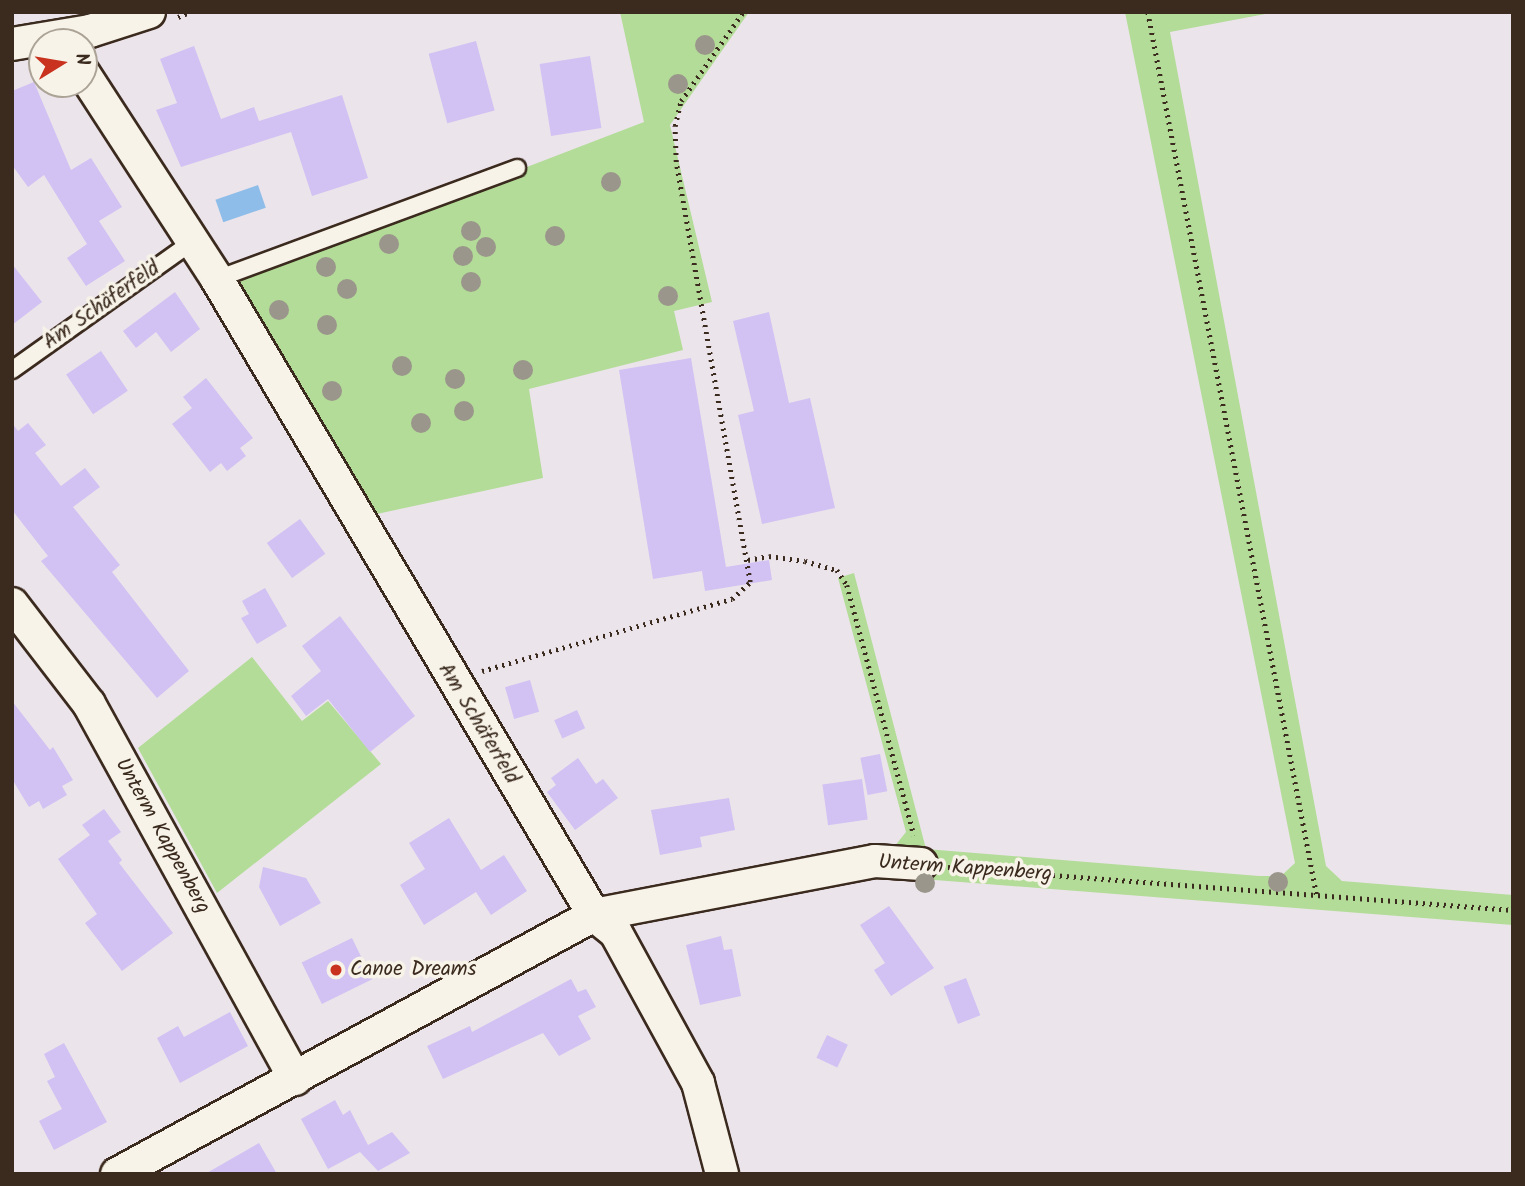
<!DOCTYPE html>
<meta charset="utf-8">
<style>
body{margin:0}
#map{position:relative;width:1525px;height:1186px;overflow:hidden;background:#ece4eb;font-family:Kalam,sans-serif}
div>[style]{position:absolute}
[style*='--x']{left:calc(var(--x)*1px);top:calc(var(--y)*1px);width:calc(var(--w)*1px);rotate:calc(var(--a)*1deg)}
.green>*{inset:0;background:#b3dc98}
.water>*{inset:0;background:#8fbde9;transform-origin:0 0}
.building>*{inset:0;background:#d1c2f3;transform-origin:0 0}
.path>*{height:4.5px;margin-top:-2.25px;transform-origin:0;background:repeating-linear-gradient(90deg,#3b2a1e 0 2px,transparent 0 7px)}
.roads{filter:drop-shadow(2px 0 #3b2a1e) drop-shadow(-2px 0 #3b2a1e) drop-shadow(0 2px #3b2a1e) drop-shadow(0 -2px #3b2a1e)}
.service>*{height:16px;margin:-8px;padding:0 8px;transform-origin:8px;border-radius:8px;background:#f7f3e8}
.minor>*{height:32px;margin:-16px;padding:0 16px;transform-origin:16px;border-radius:16px;background:#f7f3e8}
.trees>*{width:20px;height:20px;margin:-10px;border-radius:50%;background:#9b968b}
.dots>*{width:19px;height:19px;translate:-50% -50%;box-sizing:border-box;border:4px solid #f7f3e8;border-radius:50%}
span{translate:-50% -50%;white-space:nowrap;text-align:center;line-height:1.15;-webkit-text-stroke:7px #f7f3e8;paint-order:stroke}
.street-label{font-size:21px;color:#3b2a1e}
.poi-label{font-size:21px;color:#3b2a1e}
.left{translate:0 -50%;text-align:left}
.frame{position:absolute;inset:0;border:14px solid #3b2a1e;pointer-events:none}
.north{position:absolute;left:28px;top:28px;width:70px;height:70px;box-sizing:border-box;background:#f7f3e8;border:2px solid #aca397;border-radius:50%;rotate:79deg;font-size:19px;font-weight:700;line-height:28px;text-align:center;color:#3b2a1e}
.north::after{content:'';display:block;margin:auto;width:24px;height:32px;background:#c8321e;clip-path:polygon(50% 0,100% 100%,50% 72%,0 100%)}
</style>
<div id="map">
<div class="green">
<i style="clip-path:polygon(620px 12px,749px 12px,670px 125px,712px 302px,674px 311px,683px 350px,529px 389px,543px 478px,363px 517px,235px 279px,644px 122px)"></i>
<i style="clip-path:polygon(1125px 12px,1276px 12px,1170px 32px,1326px 866px,1342px 881px,1513px 895px,1513px 925px,922px 879px,894px 847px,906px 832px,838px 578px,854px 573px,926px 849px,1259px 876px,1281px 876px,1295px 863px)"></i>
<i style="clip-path:polygon(252px 657px,302px 721px,328px 701px,381px 764px,217px 893px,138px 748px)"></i>
</div>
<div class="water">
<i style="left:258px;top:185px;width:24px;height:45px;rotate:71deg"></i>
</div>
<div class="building">
<i style="left:476px;top:41px;width:72px;height:49px;rotate:75deg"></i>
<i style="clip-path:polygon(194px 46px,221px 119px,254px 107px,259px 121px,342px 95px,368px 178px,312px 196px,291px 132px,181px 167px,156px 110px,177px 103px,160px 59px)"></i>
<i style="left:590px;top:56px;width:73px;height:51px;rotate:81deg"></i>
<i style="clip-path:polygon(34px 82px,71px 170px,91px 158px,122px 207px,99px 221px,125px 261px,86px 286px,67px 258px,87px 244px,44px 175px,28px 187px,12px 165px,12px 91px)"></i>
<i style="clip-path:polygon(12px 264px,42px 302px,12px 325px)"></i>
<i style="clip-path:polygon(175px 292px,200px 329px,171px 352px,156px 332px,136px 348px,123px 331px)"></i>
<i style="clip-path:polygon(769px 312px,789px 403px,810px 398px,835px 508px,762px 524px,738px 415px,754px 411px,733px 321px)"></i>
<i style="left:101px;top:351px;width:48px;height:42px;rotate:56deg"></i>
<i style="clip-path:polygon(691px 358px,726px 567px,769px 560px,772px 580px,705px 591px,702px 571px,653px 579px,619px 370px)"></i>
<i style="clip-path:polygon(206px 378px,253px 438px,240px 448px,246px 456px,227px 471px,221px 463px,210px 472px,172px 424px,192px 408px,183px 397px)"></i>
<i style="clip-path:polygon(12px 423px,18px 431px,28px 423px,46px 445px,35px 453px,61px 486px,85px 468px,100px 487px,73px 507px,120px 565px,112px 572px,189px 671px,157px 698px,41px 561px,48px 556px,12px 510px)"></i>
<i style="left:300px;top:519px;width:43px;height:41px;rotate:54deg"></i>
<i style="clip-path:polygon(265px 588px,287px 626px,257px 644px,241px 618px,249px 614px,242px 601px)"></i>
<i style="clip-path:polygon(340px 616px,415px 716px,370px 752px,328px 699px,306px 716px,291px 696px,321px 671px,302px 646px)"></i>
<i style="left:530px;top:680px;width:33px;height:26px;rotate:74deg"></i>
<i style="clip-path:polygon(12px 701px,50px 750px,53px 747px,73px 780px,62px 786px,67px 795px,43px 809px,39px 801px,29px 807px,12px 779px)"></i>
<i style="left:577px;top:710px;width:20px;height:25px;rotate:66deg"></i>
<i style="left:880px;top:754px;width:38px;height:20px;rotate:79deg"></i>
<i style="clip-path:polygon(578px 758px,596px 784px,603px 779px,618px 798px,575px 830px,547px 792px,556px 785px,551px 778px)"></i>
<i style="left:862px;top:779px;width:41px;height:40px;rotate:82deg"></i>
<i style="clip-path:polygon(729px 798px,735px 830px,700px 837px,702px 847px,660px 855px,651px 810px)"></i>
<i style="clip-path:polygon(104px 809px,121px 832px,108px 841px,122px 860px,119px 863px,173px 933px,122px 971px,85px 923px,97px 914px,58px 859px,90px 835px,82px 825px)"></i>
<i style="clip-path:polygon(449px 818px,481px 870px,504px 855px,527px 891px,491px 915px,476px 892px,424px 925px,400px 885px,425px 869px,409px 843px)"></i>
<i style="clip-path:polygon(263px 867px,306px 878px,321px 903px,280px 926px,259px 887px)"></i>
<i style="clip-path:polygon(889px 906px,934px 968px,891px 996px,874px 970px,885px 963px,860px 925px)"></i>
<i style="clip-path:polygon(721px 936px,724px 950px,732px 949px,741px 996px,700px 1005px,686px 945px)"></i>
<i style="left:352px;top:938px;width:46px;height:56px;rotate:64deg"></i>
<i style="left:966px;top:978px;width:40px;height:24px;rotate:69deg"></i>
<i style="clip-path:polygon(571px 979px,578px 992px,586px 989px,596px 1007px,578px 1016px,591px 1039px,559px 1056px,543px 1033px,443px 1079px,427px 1046px,470px 1026px,472px 1032px)"></i>
<i style="clip-path:polygon(230px 1012px,248px 1046px,180px 1083px,157px 1038px,178px 1026px,184px 1037px)"></i>
<i style="left:827px;top:1035px;width:23px;height:25px;rotate:25deg"></i>
<i style="clip-path:polygon(64px 1043px,107px 1122px,54px 1150px,39px 1121px,62px 1109px,47px 1081px,55px 1077px,44px 1054px)"></i>
<i style="clip-path:polygon(335px 1100px,343px 1115px,350px 1110px,368px 1145px,392px 1132px,410px 1153px,378px 1171px,360px 1152px,328px 1169px,301px 1119px)"></i>
<i style="clip-path:polygon(259px 1143px,277px 1174px,205px 1174px)"></i>
</div>
<div class="path">
<i style="--x:1148;--y:12;--w:900;--a:79.18"></i>
<i style="--x:178;--y:17;--w:13;--a:-23"></i>
<i style="--x:748;--y:560;--w:21;--a:-11"></i>
<i style="--x:769;--y:556;--w:36;--a:8"></i>
<i style="--x:805;--y:561;--w:33;--a:16"></i>
<i style="--x:837;--y:570;--w:18;--a:56"></i>
<i style="--x:847;--y:585;--w:259;--a:75"></i>
<i style="--x:482;--y:671;--w:260;--a:-16.1"></i>
<i style="--x:732;--y:599;--w:25;--a:-43"></i>
<i style="--x:750;--y:582;--w:426;--a:-100"></i>
<i style="--x:676;--y:162;--w:36;--a:-92"></i>
<i style="--x:675;--y:126;--w:26;--a:-77"></i>
<i style="--x:681;--y:101;--w:108;--a:-55.1"></i>
<i style="--x:948;--y:867;--w:567;--a:4.35"></i>
</div>
<div class="roads">
<div class="service">
<i style="--x:217;--y:279;--w:320;--a:-20.3"></i>
<i style="--x:12;--y:370;--w:221;--a:-35.4"></i>
</div>
<div class="minor">
<i style="--x:12;--y:44;--w:79;--a:-9.5"></i>
<i style="--x:90;--y:31;--w:62;--a:-17.9"></i>
<i style="--x:84;--y:74;--w:244;--a:57"></i>
<i style="--x:217;--y:279;--w:739;--a:59.34"></i>
<i style="--x:594;--y:915;--w:28;--a:39"></i>
<i style="--x:616;--y:933;--w:171;--a:61.3"></i>
<i style="--x:698;--y:1083;--w:94;--a:75.2"></i>
<i style="--x:12;--y:604;--w:126;--a:52.4"></i>
<i style="--x:89;--y:704;--w:428;--a:61.2"></i>
<i style="--x:117;--y:1174;--w:543;--a:-28.5"></i>
<i style="--x:594;--y:915;--w:286;--a:-10.9"></i>
<i style="--x:875;--y:861;--w:46;--a:3.7"></i>
</div>
</div>
<div class="trees">
<i style="left:705px;top:45px"></i>
<i style="left:678px;top:84px"></i>
<i style="left:611px;top:182px"></i>
<i style="left:471px;top:231px"></i>
<i style="left:555px;top:236px"></i>
<i style="left:389px;top:244px"></i>
<i style="left:486px;top:247px"></i>
<i style="left:463px;top:256px"></i>
<i style="left:326px;top:267px"></i>
<i style="left:471px;top:282px"></i>
<i style="left:347px;top:289px"></i>
<i style="left:668px;top:296px"></i>
<i style="left:279px;top:310px"></i>
<i style="left:327px;top:325px"></i>
<i style="left:402px;top:366px"></i>
<i style="left:523px;top:370px"></i>
<i style="left:455px;top:379px"></i>
<i style="left:332px;top:391px"></i>
<i style="left:464px;top:411px"></i>
<i style="left:421px;top:423px"></i>
<i style="left:1278px;top:882px"></i>
<i style="left:925px;top:883px"></i>
</div>
<div class="dots">
<i style="left:336px;top:970px;background:#c8321e"></i>
</div>
<div class="street-label">
<span style="left:102px;top:306px;rotate:-35deg">Am Schäferfeld</span>
<span style="left:478px;top:724px;rotate:59deg">Am Schäferfeld</span>
<span style="left:162px;top:836px;rotate:61deg">Unterm Kappenberg</span>
<span style="left:965px;top:869px;rotate:4deg">Unterm Kappenberg</span>
</div>
<div class="poi-label">
<span class="left" style="left:350px;top:970px">Canoe Dreams</span>
</div>
<div class="frame"></div>
<div class="north">N</div>
</div>
